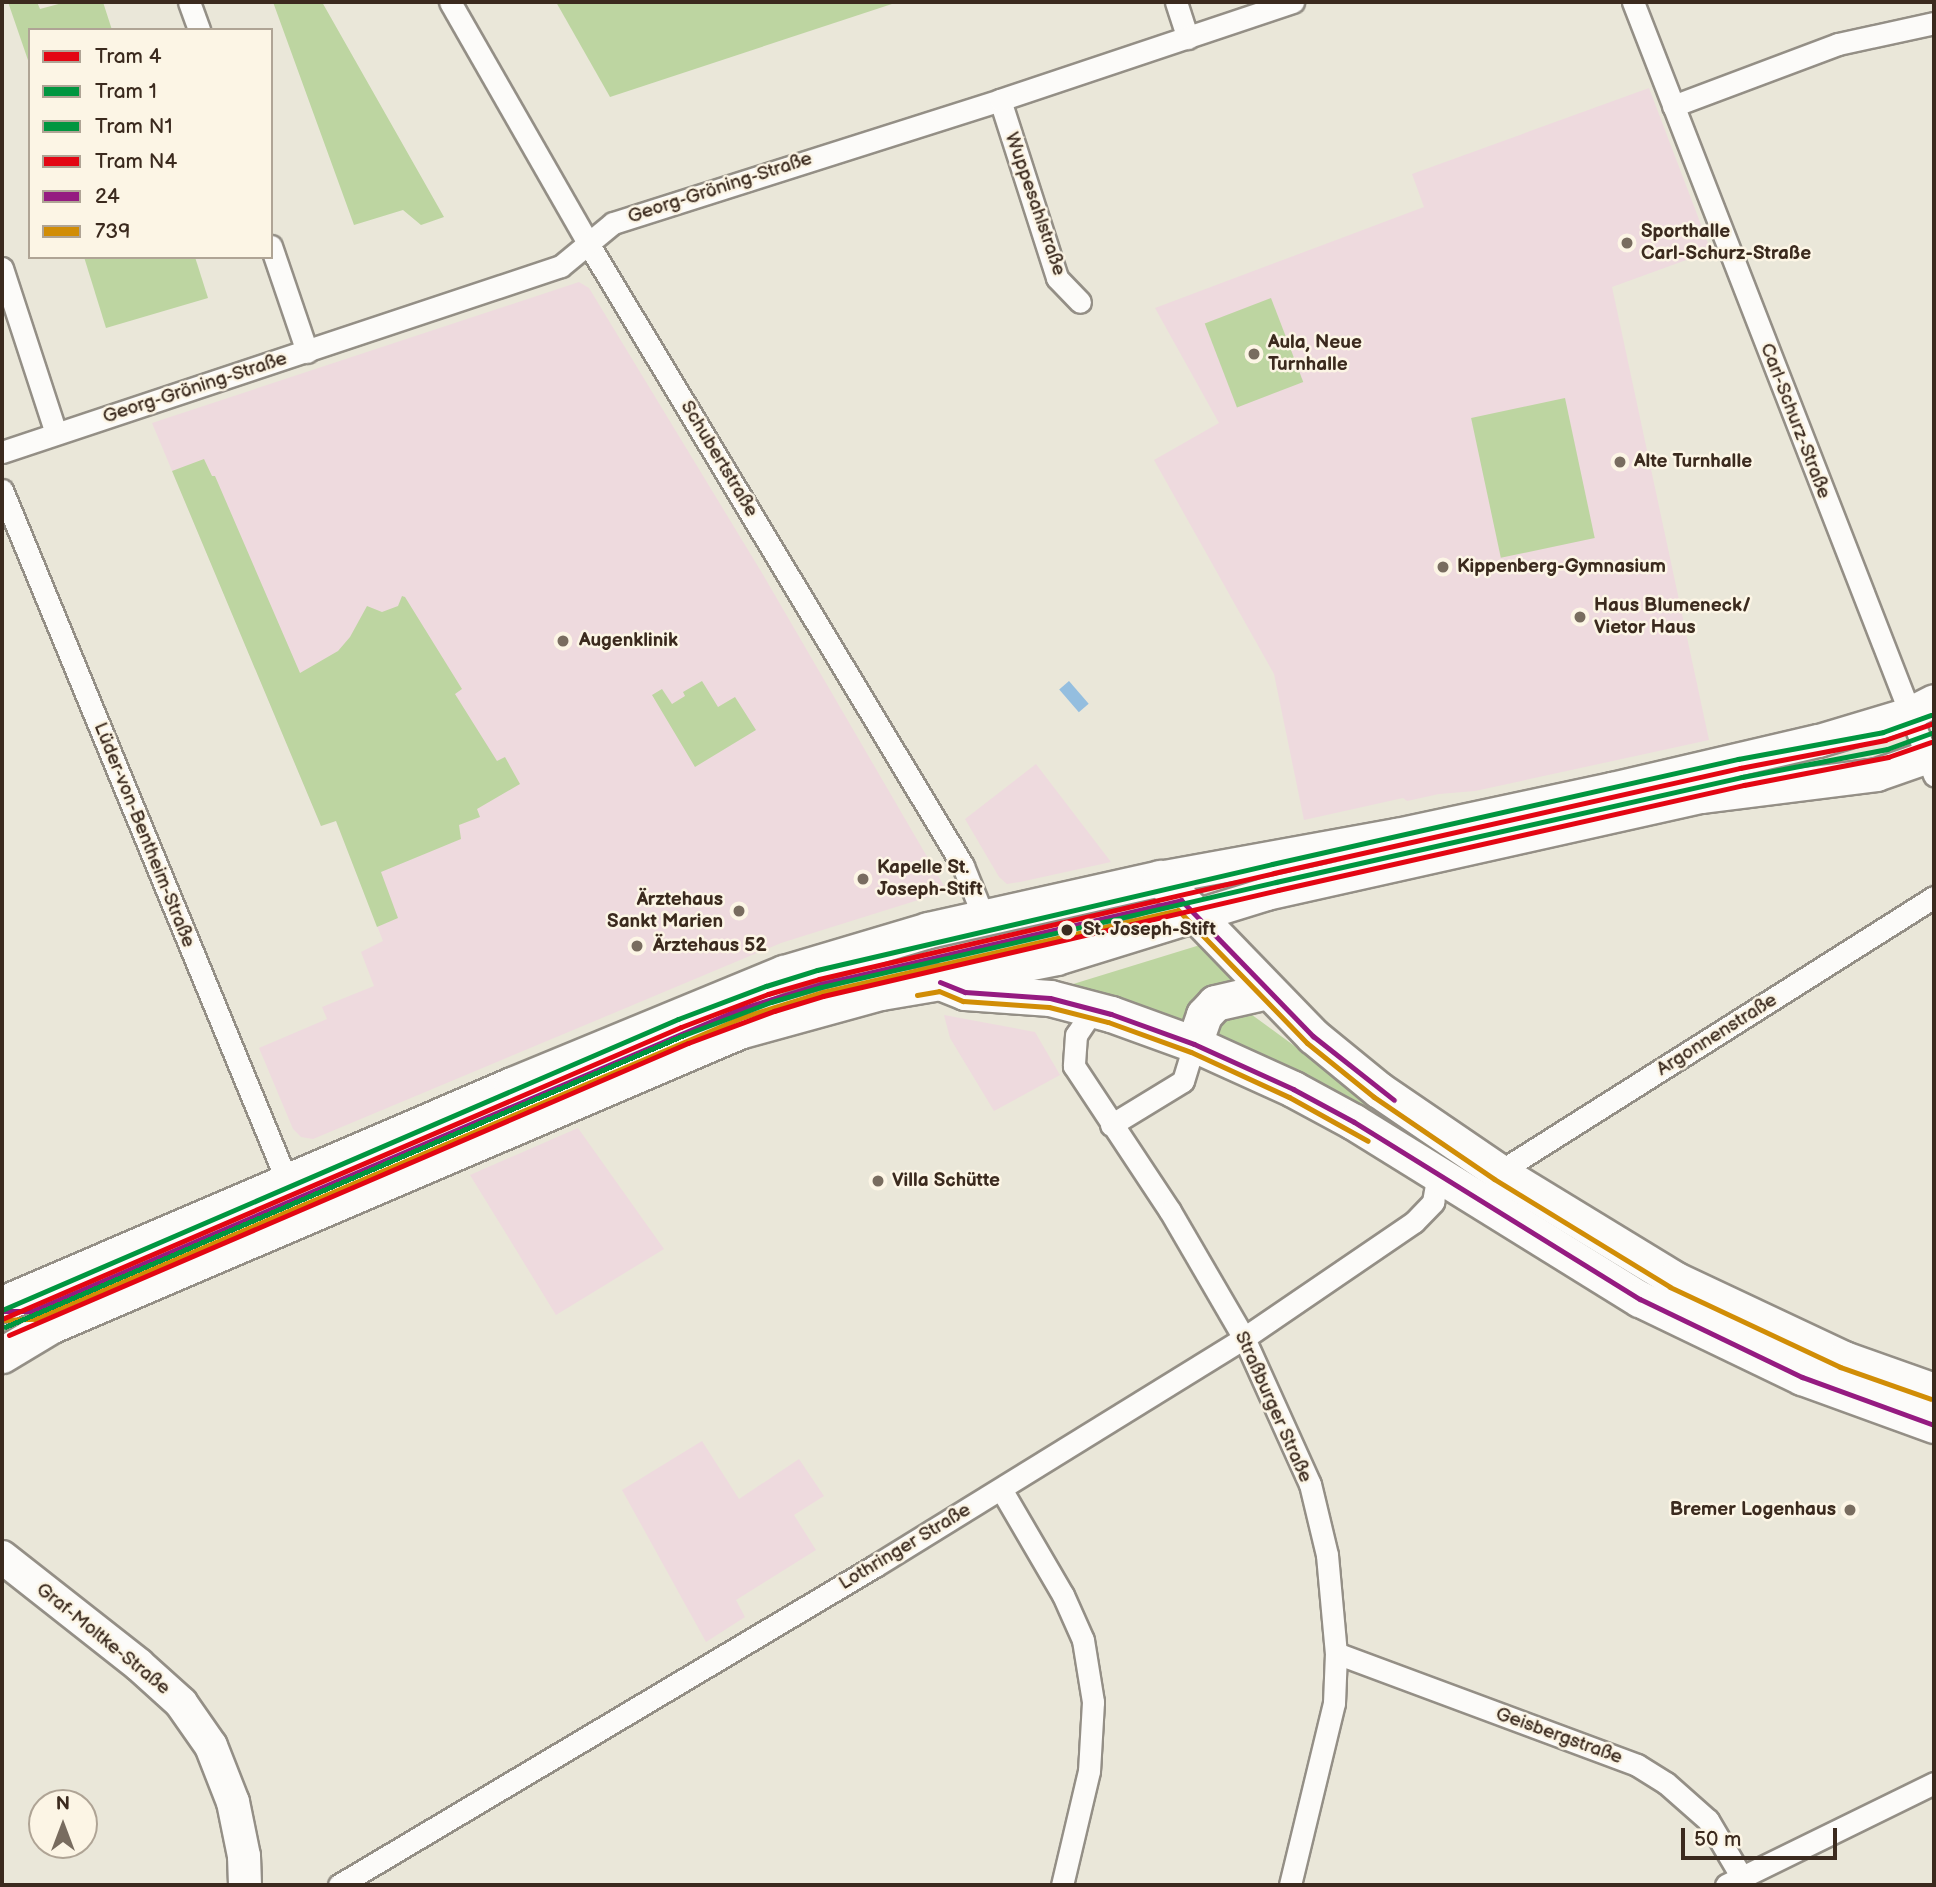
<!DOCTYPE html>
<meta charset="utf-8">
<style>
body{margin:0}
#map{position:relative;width:1936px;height:1887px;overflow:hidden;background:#eae7d9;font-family:"Balsamiq Sans",sans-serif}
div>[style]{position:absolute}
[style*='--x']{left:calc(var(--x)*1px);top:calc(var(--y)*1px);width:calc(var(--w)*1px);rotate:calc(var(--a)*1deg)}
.built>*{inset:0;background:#eedade}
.green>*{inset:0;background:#bdd5a1;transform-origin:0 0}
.water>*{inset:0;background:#94bedf;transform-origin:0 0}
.roads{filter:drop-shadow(2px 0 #948f86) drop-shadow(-2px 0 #948f86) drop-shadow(0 2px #948f86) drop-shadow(0 -2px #948f86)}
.street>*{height:21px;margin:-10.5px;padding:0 10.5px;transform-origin:10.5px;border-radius:10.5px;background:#fcfbf9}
.secondary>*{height:32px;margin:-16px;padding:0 16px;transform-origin:16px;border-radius:16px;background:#fcfbf9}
.primary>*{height:35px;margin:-17.5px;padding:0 17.5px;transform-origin:17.5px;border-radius:17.5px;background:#fcfbf9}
.bus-1>*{height:5px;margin:-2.5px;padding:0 2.5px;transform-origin:2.5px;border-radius:2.5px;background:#951b81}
.bus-2>*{height:5px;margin:-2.5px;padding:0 2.5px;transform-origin:2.5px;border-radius:2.5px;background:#d18d06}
.tram-1>*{height:5px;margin:-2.5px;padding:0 2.5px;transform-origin:2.5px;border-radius:2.5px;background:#e30613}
.tram-2>*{height:5px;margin:-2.5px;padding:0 2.5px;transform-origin:2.5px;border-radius:2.5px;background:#009640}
.tram-3>*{height:5px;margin:-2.5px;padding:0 2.5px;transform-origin:2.5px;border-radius:2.5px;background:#009640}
.tram-4>*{height:5px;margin:-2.5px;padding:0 2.5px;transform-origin:2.5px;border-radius:2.5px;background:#e30613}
.dots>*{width:19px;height:19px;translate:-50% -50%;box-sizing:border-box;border:4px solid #fcf5e5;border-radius:50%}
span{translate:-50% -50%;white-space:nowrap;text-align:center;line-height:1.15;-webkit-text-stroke:5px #fcf5e5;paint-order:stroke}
.street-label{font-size:19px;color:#3b2a1e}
.poi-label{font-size:19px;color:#3b2a1e;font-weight:700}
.left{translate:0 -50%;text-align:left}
.right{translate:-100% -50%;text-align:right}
.stop-label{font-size:19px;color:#3b2a1e;font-weight:700}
.frame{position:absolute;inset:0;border:4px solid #3b2a1e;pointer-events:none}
.legend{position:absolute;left:28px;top:28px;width:245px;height:231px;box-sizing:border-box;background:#fcf5e5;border:2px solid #afa495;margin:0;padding:9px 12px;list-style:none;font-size:21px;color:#3b2a1e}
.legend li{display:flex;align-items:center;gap:14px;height:35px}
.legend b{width:35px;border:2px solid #afa495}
.north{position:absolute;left:28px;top:1789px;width:70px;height:70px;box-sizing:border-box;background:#fcf5e5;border:2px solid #afa495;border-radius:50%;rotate:0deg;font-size:19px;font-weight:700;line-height:28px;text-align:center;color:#3b2a1e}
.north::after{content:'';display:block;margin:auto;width:24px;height:32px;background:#786c5f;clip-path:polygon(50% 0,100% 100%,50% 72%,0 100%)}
.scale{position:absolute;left:1681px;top:1828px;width:156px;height:32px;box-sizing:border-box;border:4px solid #3b2a1e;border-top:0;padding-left:9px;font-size:21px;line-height:24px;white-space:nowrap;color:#3b2a1e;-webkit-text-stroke:5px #fcf5e5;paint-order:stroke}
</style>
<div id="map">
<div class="built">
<i style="clip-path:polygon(1649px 88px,1711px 251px,1612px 287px,1709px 740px,1475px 791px,1439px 794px,1407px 801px,1403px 798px,1304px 820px,1274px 674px,1154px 460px,1219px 423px,1155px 308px,1424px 207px,1412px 174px)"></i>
<i style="clip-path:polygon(579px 282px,589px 288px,762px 573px,947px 891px,781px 943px,313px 1139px,301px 1137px,293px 1129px,259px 1048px,327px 1019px,322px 1007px,374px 986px,361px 952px,383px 941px,336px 821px,321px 826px,152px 423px)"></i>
<i style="clip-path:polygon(1036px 764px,1111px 862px,1020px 882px,1007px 884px,999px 877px,965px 819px)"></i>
<i style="clip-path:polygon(944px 1015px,1035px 1032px,1060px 1075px,994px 1111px,950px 1038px)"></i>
<i style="clip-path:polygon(578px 1128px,664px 1249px,556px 1315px,470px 1175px)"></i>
<i style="clip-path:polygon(702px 1441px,739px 1499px,799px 1459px,824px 1496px,794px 1515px,816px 1550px,736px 1600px,745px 1617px,706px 1642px,622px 1490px)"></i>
</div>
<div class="green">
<i style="clip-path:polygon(8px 2px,37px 2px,40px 9px,66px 2px,103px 2px,112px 30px,30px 30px,30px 66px)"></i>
<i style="clip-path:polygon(273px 2px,322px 2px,444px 217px,421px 225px,403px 210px,354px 225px)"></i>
<i style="clip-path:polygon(556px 2px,898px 2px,610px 97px)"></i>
<i style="clip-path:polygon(84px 257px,195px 257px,208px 298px,106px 328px)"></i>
<i style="left:1271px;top:298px;width:90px;height:71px;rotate:69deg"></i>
<i style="left:1565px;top:398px;width:143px;height:96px;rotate:78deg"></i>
<i style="clip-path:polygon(204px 459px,212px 476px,215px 476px,300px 673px,338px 651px,350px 637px,367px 606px,382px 612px,398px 606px,402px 596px,405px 597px,462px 689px,455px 694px,497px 761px,505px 757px,520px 784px,477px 809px,480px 817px,459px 825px,461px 839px,381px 872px,398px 918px,377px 927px,336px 821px,321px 826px,172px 471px)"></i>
<i style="clip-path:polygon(702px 681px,718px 707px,735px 697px,756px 730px,695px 767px,652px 695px,662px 689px,672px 704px,685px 696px,683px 692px)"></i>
<i style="clip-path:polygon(1200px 945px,1243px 988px,1187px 1027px,1057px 989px)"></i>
<i style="clip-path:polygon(1244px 1009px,1416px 1135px,1508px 1193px,1219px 1041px,1213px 1031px,1215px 1022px)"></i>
</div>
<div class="water">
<i style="left:1069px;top:681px;width:30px;height:13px;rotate:49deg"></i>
</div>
<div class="roads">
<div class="street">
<i style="--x:189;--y:2;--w:30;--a:70"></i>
<i style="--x:450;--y:2;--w:280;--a:60.2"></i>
<i style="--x:589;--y:245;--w:725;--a:58.94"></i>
<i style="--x:963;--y:866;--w:56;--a:68"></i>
<i style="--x:1176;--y:2;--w:38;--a:72"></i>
<i style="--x:1633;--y:2;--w:830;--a:68.72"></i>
<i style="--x:1000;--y:100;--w:187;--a:72.2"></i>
<i style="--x:1057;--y:278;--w:33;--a:46"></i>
<i style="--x:1673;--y:106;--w:176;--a:-20.6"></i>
<i style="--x:1838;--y:44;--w:98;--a:-12.3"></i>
<i style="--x:271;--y:246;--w:112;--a:71.2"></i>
<i style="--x:2;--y:268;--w:174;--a:71.9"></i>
<i style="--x:2;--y:452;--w:589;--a:-18.4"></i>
<i style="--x:561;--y:266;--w:67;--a:-39.6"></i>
<i style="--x:613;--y:223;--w:406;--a:-17.6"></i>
<i style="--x:1000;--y:100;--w:309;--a:-18.5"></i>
<i style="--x:2;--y:490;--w:747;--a:67.59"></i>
<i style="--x:1093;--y:1010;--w:30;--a:124"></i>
<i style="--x:1076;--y:1035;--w:31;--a:94"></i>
<i style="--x:1074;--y:1066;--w:174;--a:56.5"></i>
<i style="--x:1170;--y:1211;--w:147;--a:59.8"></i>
<i style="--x:1244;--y:1338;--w:160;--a:65.7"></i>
<i style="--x:1310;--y:1484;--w:73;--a:76.5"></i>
<i style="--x:1327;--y:1555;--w:98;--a:84.8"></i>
<i style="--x:1336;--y:1653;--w:50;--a:92.3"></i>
<i style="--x:1334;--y:1703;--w:187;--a:103.6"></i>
<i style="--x:1111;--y:1125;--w:84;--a:-31.4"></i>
<i style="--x:1183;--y:1081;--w:39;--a:-73"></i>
<i style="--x:1499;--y:1172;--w:515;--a:-32.3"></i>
<i style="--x:1001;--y:1489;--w:123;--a:59.7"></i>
<i style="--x:1063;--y:1595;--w:49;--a:66"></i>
<i style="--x:1083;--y:1640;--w:63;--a:80.8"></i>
<i style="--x:1093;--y:1702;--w:69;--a:93.3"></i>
<i style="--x:1089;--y:1771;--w:117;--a:103.3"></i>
<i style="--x:1336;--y:1653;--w:321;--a:20.4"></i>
<i style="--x:1637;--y:1765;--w:34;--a:32"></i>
<i style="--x:1666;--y:1783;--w:56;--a:41.4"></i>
<i style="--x:1708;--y:1820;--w:65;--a:59.5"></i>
<i style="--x:339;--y:1885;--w:624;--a:-30.76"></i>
<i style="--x:875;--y:1566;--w:434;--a:-31.7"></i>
<i style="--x:1244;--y:1338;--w:206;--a:-34.3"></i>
<i style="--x:1414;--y:1222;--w:28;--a:-46"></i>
<i style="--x:1433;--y:1202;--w:28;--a:-80"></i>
<i style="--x:1726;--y:1885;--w:232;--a:-26.1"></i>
</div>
<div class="secondary">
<i style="--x:1160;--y:878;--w:241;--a:-10.3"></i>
<i style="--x:1397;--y:835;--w:220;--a:-12.1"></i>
<i style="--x:1612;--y:789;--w:212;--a:-13.1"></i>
<i style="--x:1819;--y:741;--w:94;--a:-16.7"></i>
<i style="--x:1909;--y:714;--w:28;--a:-27"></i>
<i style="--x:942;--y:982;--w:117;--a:-11.3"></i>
<i style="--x:1057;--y:959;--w:220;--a:-17.2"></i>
<i style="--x:1267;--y:894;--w:445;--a:-12.6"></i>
<i style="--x:1701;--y:797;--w:177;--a:-7.1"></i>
<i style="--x:1877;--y:775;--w:60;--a:-19.3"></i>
<i style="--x:2;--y:1557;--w:174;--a:38.2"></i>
<i style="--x:139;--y:1665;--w:57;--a:42.1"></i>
<i style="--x:181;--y:1703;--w:52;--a:55.1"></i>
<i style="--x:211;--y:1746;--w:60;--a:68.6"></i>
<i style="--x:233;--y:1802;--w:55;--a:78.5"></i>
<i style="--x:244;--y:1856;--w:29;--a:88"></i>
</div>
<div class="primary">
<i style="--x:1194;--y:1044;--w:31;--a:-71"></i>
<i style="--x:1204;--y:1015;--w:16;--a:-47"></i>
<i style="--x:1215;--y:1003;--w:53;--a:-13"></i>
<i style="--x:2;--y:1304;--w:555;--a:-23.24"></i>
<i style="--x:512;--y:1085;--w:294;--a:-22.4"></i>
<i style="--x:784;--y:973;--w:150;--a:-16.6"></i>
<i style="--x:928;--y:930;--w:238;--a:-12.6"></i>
<i style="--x:1160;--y:878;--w:220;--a:45.9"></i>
<i style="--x:1313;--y:1036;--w:85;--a:39.3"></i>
<i style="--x:1379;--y:1090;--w:145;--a:34.3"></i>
<i style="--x:1499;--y:1172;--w:205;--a:31.4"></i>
<i style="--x:1674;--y:1279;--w:188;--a:25.2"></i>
<i style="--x:1844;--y:1359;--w:96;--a:19.6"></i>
<i style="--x:2;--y:1355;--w:58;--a:-31"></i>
<i style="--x:52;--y:1325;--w:747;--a:-23.17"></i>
<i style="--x:739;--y:1031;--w:147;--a:-15.4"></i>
<i style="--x:881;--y:992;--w:60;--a:-9.6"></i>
<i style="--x:940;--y:982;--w:27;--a:22"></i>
<i style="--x:965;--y:992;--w:85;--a:4"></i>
<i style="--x:1050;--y:998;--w:63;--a:14.7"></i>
<i style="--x:1111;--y:1014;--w:88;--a:19.9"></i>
<i style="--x:1194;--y:1044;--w:109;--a:24.4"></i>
<i style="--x:1293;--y:1089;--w:69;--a:28.4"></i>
<i style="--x:1354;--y:1122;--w:336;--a:31.8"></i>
<i style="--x:1640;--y:1299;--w:180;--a:25.7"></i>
<i style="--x:1802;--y:1377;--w:140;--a:20"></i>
</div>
</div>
<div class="bus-1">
<i style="--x:1181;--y:900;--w:190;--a:45.9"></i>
<i style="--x:1313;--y:1036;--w:103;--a:38.3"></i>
<i style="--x:940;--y:982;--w:27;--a:22"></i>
<i style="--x:965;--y:992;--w:85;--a:4"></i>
<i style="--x:1050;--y:998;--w:63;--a:14.7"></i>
<i style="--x:1111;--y:1014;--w:88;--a:19.9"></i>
<i style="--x:1194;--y:1044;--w:109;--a:24.4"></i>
<i style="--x:1293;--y:1089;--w:69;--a:28.4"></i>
<i style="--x:1354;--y:1122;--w:336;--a:31.8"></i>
<i style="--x:1640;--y:1299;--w:180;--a:25.7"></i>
<i style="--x:1802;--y:1377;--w:140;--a:20"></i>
<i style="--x:2;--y:1311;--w:30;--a:0"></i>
<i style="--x:32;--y:1311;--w:770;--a:-23.1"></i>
<i style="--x:740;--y:1009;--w:85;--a:-17.2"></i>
<i style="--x:821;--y:984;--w:370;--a:-13.1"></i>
</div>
<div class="bus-2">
<i style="--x:917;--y:995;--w:22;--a:-10"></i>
<i style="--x:939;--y:991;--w:26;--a:23"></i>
<i style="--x:963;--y:1001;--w:86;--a:4"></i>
<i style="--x:1049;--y:1007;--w:61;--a:14.3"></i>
<i style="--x:1108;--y:1022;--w:88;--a:19.9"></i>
<i style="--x:1191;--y:1052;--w:108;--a:24.7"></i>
<i style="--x:1289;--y:1097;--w:90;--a:29.1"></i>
<i style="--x:2;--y:1320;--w:33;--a:-2"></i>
<i style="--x:35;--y:1319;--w:770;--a:-23.1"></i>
<i style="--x:743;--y:1017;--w:84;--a:-17.4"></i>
<i style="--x:823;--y:992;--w:364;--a:-13"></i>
<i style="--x:1178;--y:910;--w:185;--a:45.9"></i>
<i style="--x:1307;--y:1043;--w:86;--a:38.9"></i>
<i style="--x:1374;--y:1097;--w:145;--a:34.3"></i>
<i style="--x:1494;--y:1179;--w:206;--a:31.5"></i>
<i style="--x:1670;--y:1287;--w:188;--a:25.2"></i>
<i style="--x:1840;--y:1367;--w:96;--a:19.4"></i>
</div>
<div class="tram-1">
<i style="--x:2;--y:1319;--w:739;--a:-23.27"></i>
<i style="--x:681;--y:1027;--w:93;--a:-20.8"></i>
<i style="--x:768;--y:994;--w:53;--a:-16.4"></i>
<i style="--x:819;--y:979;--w:467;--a:-13.1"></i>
<i style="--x:1274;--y:873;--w:478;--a:-12.7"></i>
<i style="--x:1740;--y:768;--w:148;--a:-10.9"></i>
<i style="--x:1885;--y:740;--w:52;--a:-19.1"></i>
</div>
<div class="tram-2">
<i style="--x:5;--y:1327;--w:739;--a:-23.27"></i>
<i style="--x:684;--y:1035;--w:93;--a:-20.8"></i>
<i style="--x:771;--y:1002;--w:52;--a:-16.7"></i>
<i style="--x:821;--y:987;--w:467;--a:-13"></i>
<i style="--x:1276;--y:882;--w:478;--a:-12.7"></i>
<i style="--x:1742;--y:777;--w:148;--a:-10.9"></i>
<i style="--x:1887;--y:749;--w:50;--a:-19.9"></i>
</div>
<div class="tram-3">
<i style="--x:2;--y:1310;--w:736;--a:-23.29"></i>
<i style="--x:678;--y:1019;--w:94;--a:-20.6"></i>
<i style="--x:766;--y:986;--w:53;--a:-17.4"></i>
<i style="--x:817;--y:970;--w:467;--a:-13.1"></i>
<i style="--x:1272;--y:864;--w:478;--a:-12.7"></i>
<i style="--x:1738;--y:759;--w:147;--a:-10.5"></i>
<i style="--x:1883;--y:732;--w:51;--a:-19.5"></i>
</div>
<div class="tram-4">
<i style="--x:9;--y:1335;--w:739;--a:-23.27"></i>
<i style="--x:688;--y:1043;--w:92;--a:-20.4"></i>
<i style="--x:774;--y:1011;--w:51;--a:-17"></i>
<i style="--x:823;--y:996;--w:467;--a:-13.1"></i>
<i style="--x:1278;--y:890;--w:478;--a:-12.7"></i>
<i style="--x:1744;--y:785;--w:147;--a:-11"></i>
<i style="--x:1888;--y:757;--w:49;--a:-19.2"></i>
</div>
<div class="dots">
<i style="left:1627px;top:243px;background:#786c5f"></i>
<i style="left:1254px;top:354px;background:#786c5f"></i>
<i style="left:1620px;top:462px;background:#786c5f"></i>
<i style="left:1443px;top:567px;background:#786c5f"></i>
<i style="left:1580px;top:617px;background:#786c5f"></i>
<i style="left:563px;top:641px;background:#786c5f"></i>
<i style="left:863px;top:879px;background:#786c5f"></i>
<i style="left:739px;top:911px;background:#786c5f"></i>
<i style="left:1067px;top:930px;background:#3b2a1e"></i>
<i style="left:637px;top:946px;background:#786c5f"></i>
<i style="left:878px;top:1181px;background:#786c5f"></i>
<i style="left:1850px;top:1510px;background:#786c5f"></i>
</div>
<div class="street-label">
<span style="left:720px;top:188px;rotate:-18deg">Georg-Gröning-Straße</span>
<span style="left:1035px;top:204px;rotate:71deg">Wuppesahlstraße</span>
<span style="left:195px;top:388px;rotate:-18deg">Georg-Gröning-Straße</span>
<span style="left:1795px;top:421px;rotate:69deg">Carl-Schurz-Straße</span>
<span style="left:719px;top:459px;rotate:59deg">Schubertstraße</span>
<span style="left:144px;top:835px;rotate:68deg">Lüder-von-Bentheim-Straße</span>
<span style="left:1717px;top:1035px;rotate:-32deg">Argonnenstraße</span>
<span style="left:1273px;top:1407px;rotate:66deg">Straßburger Straße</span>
<span style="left:905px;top:1547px;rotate:-31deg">Lothringer Straße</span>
<span style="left:103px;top:1639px;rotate:39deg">Graf-Moltke-Straße</span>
<span style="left:1559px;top:1736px;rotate:20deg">Geisbergstraße</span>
</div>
<div class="poi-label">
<span class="left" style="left:1641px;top:243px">Sporthalle<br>Carl-Schurz-Straße</span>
<span class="left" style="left:1268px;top:354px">Aula, Neue<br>Turnhalle</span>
<span class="left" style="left:1634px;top:462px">Alte Turnhalle</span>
<span class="left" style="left:1457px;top:567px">Kippenberg-Gymnasium</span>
<span class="left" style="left:1594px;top:617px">Haus Blumeneck/<br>Vietor Haus</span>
<span class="left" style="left:579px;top:641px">Augenklinik</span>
<span class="left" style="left:877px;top:879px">Kapelle St.<br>Joseph-Stift</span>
<span class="right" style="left:723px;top:911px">Ärztehaus<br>Sankt Marien</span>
<span class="left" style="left:653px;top:946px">Ärztehaus 52</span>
<span class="left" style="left:892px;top:1181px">Villa Schütte</span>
<span class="right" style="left:1836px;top:1510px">Bremer Logenhaus</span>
</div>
<div class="stop-label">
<span class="left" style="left:1083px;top:930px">St. Joseph-Stift</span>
</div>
<div class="frame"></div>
<ul class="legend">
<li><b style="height:9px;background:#e30613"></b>Tram 4</li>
<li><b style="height:9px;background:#009640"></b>Tram 1</li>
<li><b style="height:9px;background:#009640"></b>Tram N1</li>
<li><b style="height:9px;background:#e30613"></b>Tram N4</li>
<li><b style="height:9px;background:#951b81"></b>24</li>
<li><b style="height:9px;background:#d18d06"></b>739</li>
</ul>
<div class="north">N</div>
<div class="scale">50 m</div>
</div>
